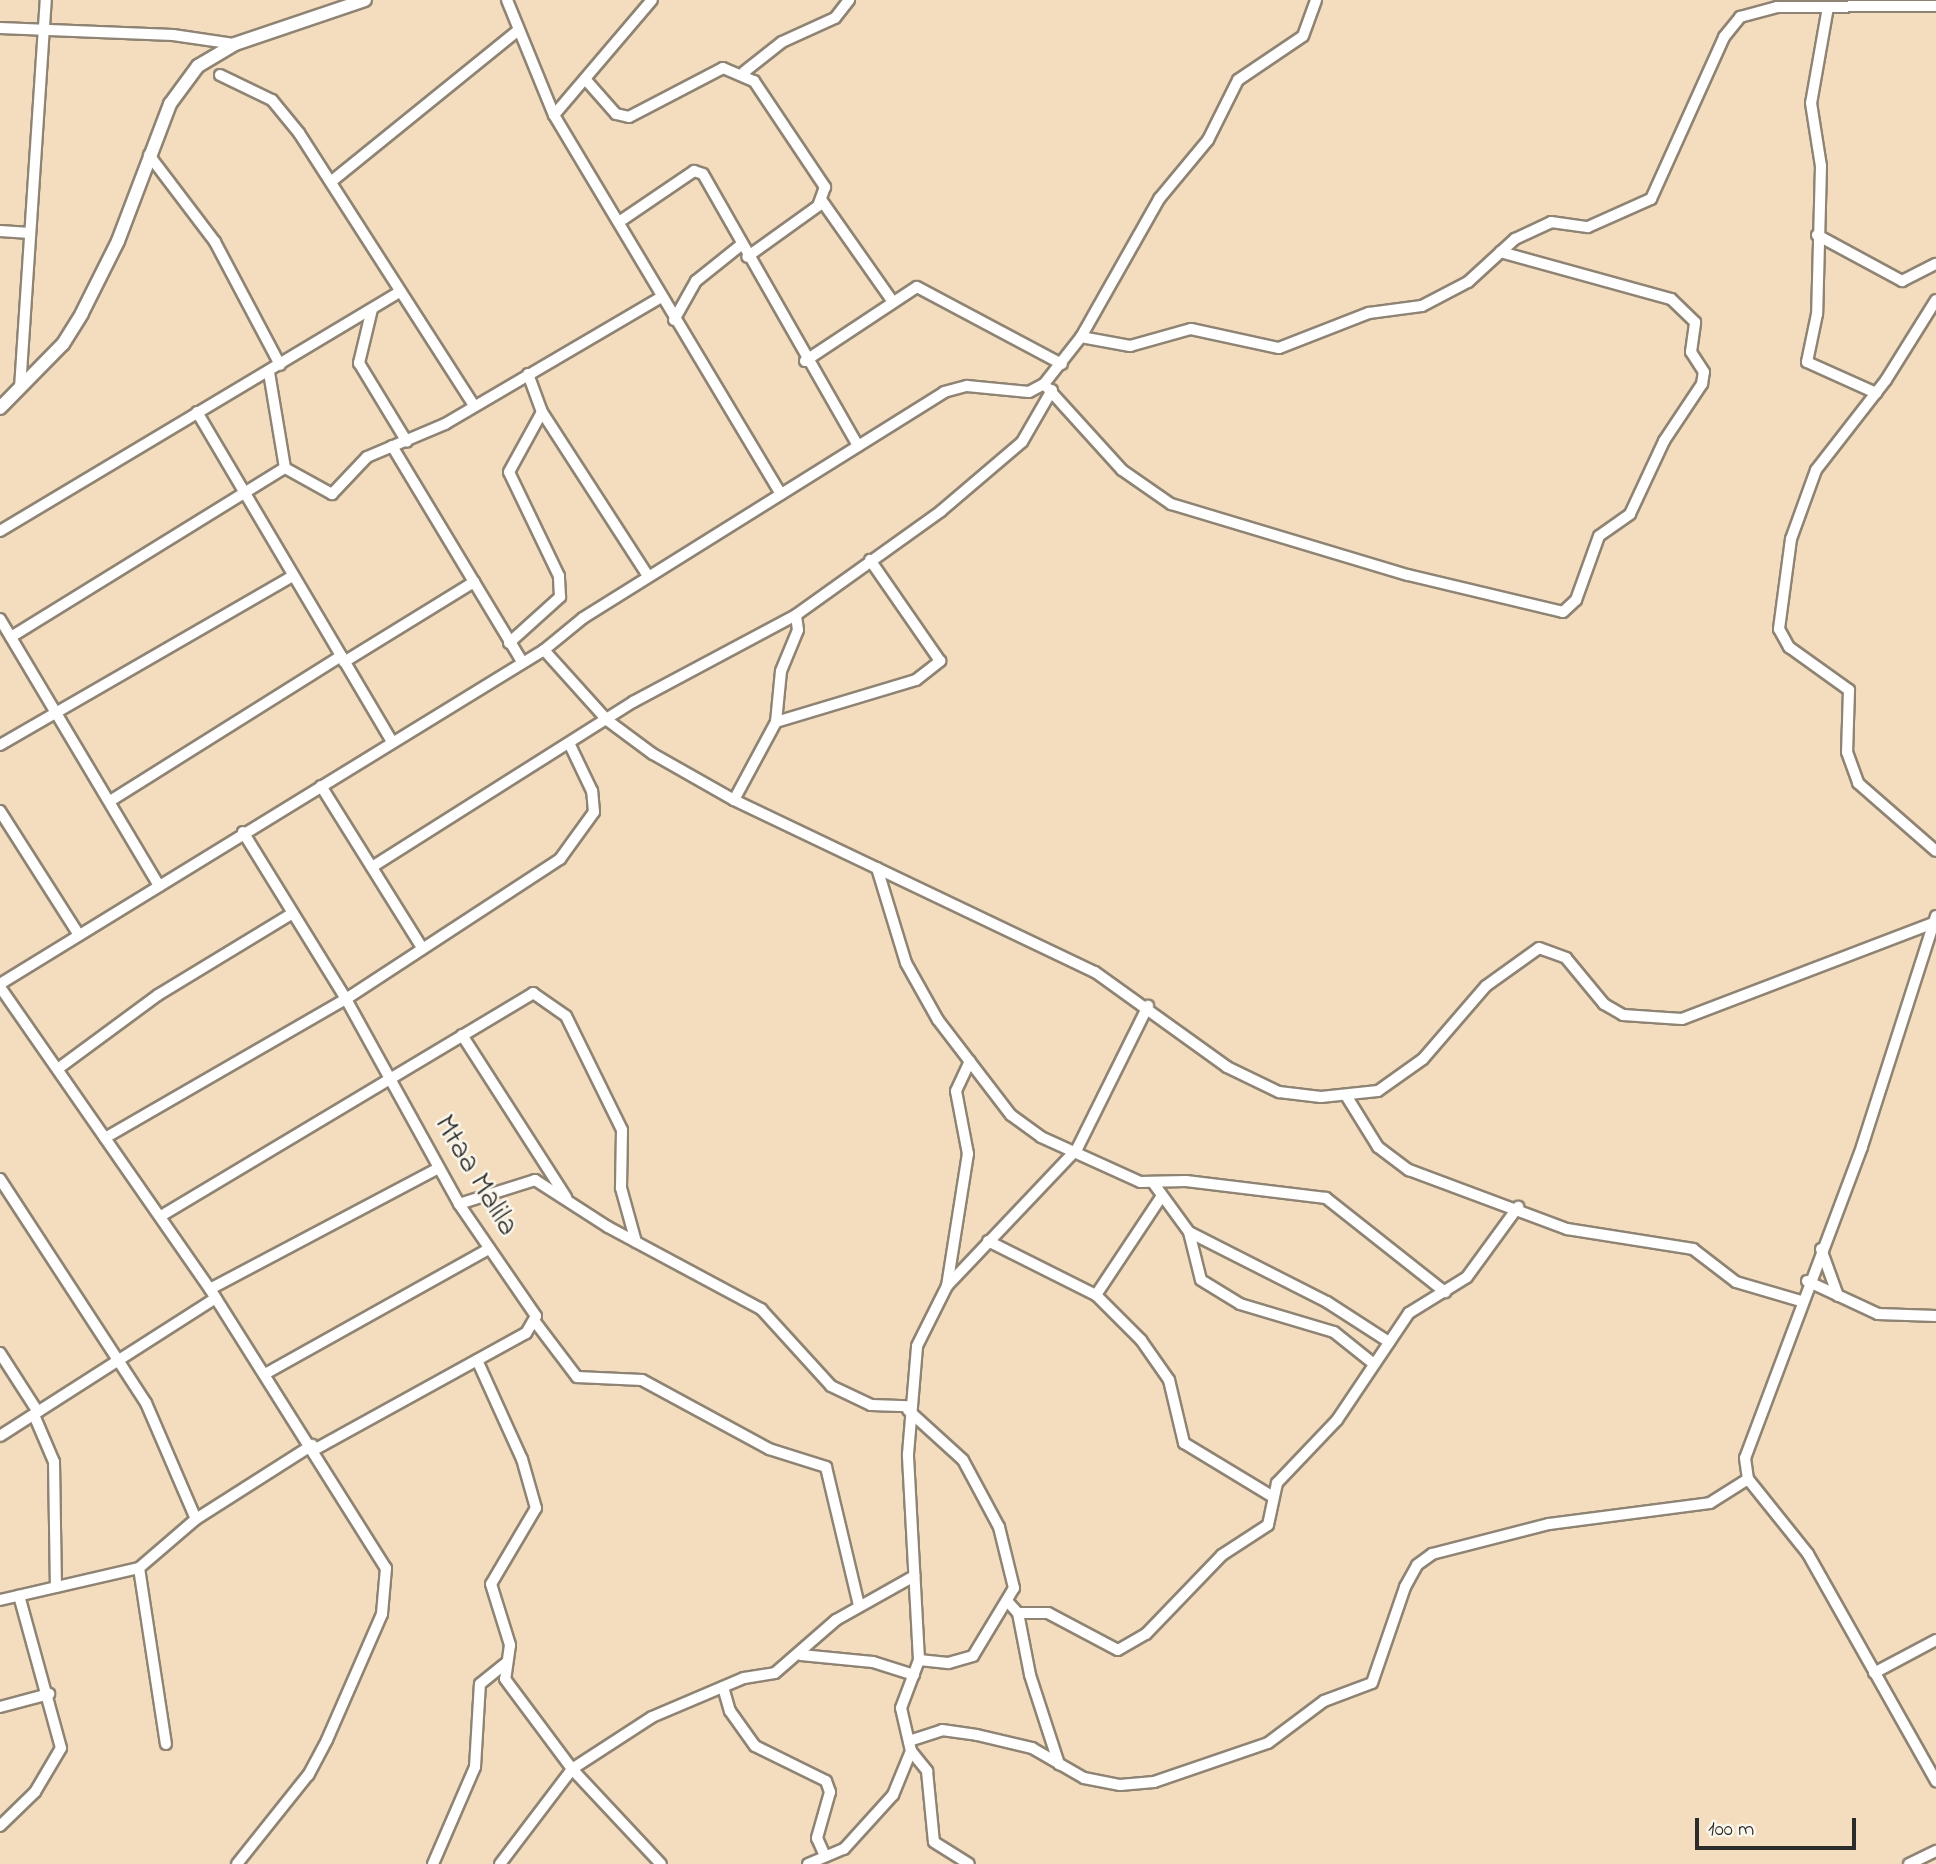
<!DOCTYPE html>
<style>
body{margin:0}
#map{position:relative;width:1936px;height:1864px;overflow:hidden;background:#f3ddbe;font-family:"Indie Flower",sans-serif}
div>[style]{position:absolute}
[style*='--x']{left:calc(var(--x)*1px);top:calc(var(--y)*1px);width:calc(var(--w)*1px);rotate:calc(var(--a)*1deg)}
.roads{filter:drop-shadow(2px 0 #8f8474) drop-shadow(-2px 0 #8f8474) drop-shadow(0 2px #8f8474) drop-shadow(0 -2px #8f8474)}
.street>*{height:10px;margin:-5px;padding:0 5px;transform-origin:5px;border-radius:5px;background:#fff}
.secondary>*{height:12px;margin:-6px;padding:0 6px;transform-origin:6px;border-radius:6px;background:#fff}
span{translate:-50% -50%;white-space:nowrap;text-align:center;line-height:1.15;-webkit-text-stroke:5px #fbf7ec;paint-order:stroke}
.street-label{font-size:30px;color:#2b2b2b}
.scale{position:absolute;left:1695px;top:1818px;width:161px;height:32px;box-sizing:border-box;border:4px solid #2b2b2b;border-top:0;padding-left:9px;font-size:21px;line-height:24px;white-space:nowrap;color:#2b2b2b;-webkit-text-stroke:5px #fbf7ec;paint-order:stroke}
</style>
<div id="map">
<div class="roads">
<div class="street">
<i style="--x:507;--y:0;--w:124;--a:67.8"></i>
<i style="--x:554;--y:115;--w:442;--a:59.1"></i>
<i style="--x:1828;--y:7;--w:97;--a:100"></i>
<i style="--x:1811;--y:103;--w:64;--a:81"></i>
<i style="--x:1821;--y:166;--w:148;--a:91.5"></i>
<i style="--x:1817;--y:314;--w:49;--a:101.8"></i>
<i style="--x:1807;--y:362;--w:76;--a:24.2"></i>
<i style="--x:0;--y:28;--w:173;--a:2.3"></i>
<i style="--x:173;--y:35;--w:63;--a:8.3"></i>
<i style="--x:744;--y:72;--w:48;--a:-38.3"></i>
<i style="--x:782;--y:42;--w:58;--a:-24.4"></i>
<i style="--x:835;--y:18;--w:23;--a:-52"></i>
<i style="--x:220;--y:75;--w:58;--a:25.7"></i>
<i style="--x:272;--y:100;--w:43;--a:50.7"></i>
<i style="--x:299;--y:133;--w:324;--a:57.3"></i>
<i style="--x:586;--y:80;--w:45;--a:48.6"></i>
<i style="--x:616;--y:114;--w:13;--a:13"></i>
<i style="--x:629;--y:117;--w:106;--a:-27.5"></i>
<i style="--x:723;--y:68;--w:34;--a:23"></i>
<i style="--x:754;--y:81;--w:128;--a:56.2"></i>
<i style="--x:825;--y:187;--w:20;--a:110"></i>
<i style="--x:818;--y:206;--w:87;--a:144.3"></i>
<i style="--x:554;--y:115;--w:151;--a:-49.6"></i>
<i style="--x:149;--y:155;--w:109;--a:52.8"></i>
<i style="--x:215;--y:242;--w:139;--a:62.1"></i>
<i style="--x:332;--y:181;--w:237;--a:-39"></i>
<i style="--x:822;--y:201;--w:123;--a:54.9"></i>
<i style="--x:619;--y:222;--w:91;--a:-34.2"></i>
<i style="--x:694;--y:171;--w:9;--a:18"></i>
<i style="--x:703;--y:174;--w:313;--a:60.3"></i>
<i style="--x:0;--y:231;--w:30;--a:4"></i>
<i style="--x:1817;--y:235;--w:97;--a:28.4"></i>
<i style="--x:1902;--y:281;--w:38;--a:-27"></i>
<i style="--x:1936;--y:300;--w:94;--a:122"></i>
<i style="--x:1886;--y:380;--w:114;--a:127.9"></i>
<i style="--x:1816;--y:470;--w:73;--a:109.9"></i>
<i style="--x:1791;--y:539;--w:91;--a:97.6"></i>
<i style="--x:1779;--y:629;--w:21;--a:61"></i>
<i style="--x:1789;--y:647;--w:74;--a:35.6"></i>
<i style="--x:1849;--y:690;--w:62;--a:91.8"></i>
<i style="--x:1847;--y:752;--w:33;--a:70"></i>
<i style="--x:1858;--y:783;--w:103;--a:41.1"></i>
<i style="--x:372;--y:309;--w:56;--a:103.5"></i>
<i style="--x:359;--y:363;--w:92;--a:58.7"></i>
<i style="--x:674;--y:320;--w:45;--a:-60.6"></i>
<i style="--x:696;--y:281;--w:58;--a:-38.7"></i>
<i style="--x:1081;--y:337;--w:50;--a:10.4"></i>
<i style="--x:1130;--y:346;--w:63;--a:-15.6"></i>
<i style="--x:1191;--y:329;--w:90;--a:12.2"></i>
<i style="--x:1279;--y:348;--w:97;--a:-21.3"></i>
<i style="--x:1369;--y:313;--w:53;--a:-7.5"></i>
<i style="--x:1422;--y:306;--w:52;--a:-27.6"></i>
<i style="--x:1468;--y:282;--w:64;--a:-42.5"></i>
<i style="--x:1515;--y:239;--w:40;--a:-25"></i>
<i style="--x:1551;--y:222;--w:37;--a:8"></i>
<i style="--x:1588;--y:227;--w:69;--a:-24"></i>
<i style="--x:1651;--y:199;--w:178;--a:-65.7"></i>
<i style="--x:1724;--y:37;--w:26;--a:-51"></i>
<i style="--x:1740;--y:17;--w:38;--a:-15"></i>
<i style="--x:1777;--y:7;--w:159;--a:-0.4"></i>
<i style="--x:805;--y:361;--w:134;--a:-33.5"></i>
<i style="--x:917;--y:287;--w:164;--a:28"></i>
<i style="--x:528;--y:374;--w:40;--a:69.8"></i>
<i style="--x:542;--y:412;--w:195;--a:57.1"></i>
<i style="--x:1044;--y:384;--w:116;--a:47.8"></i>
<i style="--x:1122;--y:470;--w:60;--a:34.8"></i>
<i style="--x:1171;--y:504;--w:247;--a:16.7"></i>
<i style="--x:1408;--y:575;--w:159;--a:13.4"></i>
<i style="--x:1563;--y:612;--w:18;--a:-43"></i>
<i style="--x:1576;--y:600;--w:68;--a:-70.2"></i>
<i style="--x:1599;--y:536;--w:38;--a:-35"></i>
<i style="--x:1630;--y:514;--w:81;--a:-65"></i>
<i style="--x:1664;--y:441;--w:69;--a:-56.3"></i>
<i style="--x:1702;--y:384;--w:12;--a:-81"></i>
<i style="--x:1704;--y:372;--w:24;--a:-123"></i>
<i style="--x:1691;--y:352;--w:30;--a:-82"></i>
<i style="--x:1695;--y:322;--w:33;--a:-136"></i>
<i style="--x:1671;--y:299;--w:177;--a:-164.6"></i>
<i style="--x:20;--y:388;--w:389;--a:-86.2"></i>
<i style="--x:197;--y:412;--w:383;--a:59.4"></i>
<i style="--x:392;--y:446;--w:250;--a:58.9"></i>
<i style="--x:285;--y:468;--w:54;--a:29"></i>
<i style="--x:332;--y:494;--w:51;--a:-46.6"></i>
<i style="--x:367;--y:457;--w:85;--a:-22.9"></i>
<i style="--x:445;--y:424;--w:249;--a:-30.4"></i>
<i style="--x:0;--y:531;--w:466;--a:-30.9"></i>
<i style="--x:0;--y:619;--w:311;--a:59.2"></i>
<i style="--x:11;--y:637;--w:322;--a:-31.7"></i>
<i style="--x:285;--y:468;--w:97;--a:-99.5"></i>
<i style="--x:509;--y:643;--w:69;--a:-42"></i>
<i style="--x:560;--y:597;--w:21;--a:-93"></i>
<i style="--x:559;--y:576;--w:115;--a:-115.7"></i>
<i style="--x:509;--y:472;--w:68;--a:-61.2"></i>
<i style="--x:544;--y:650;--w:50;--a:-39.4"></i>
<i style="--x:583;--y:618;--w:426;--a:-32"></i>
<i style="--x:944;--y:392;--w:24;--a:-15"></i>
<i style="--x:967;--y:386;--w:62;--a:5.5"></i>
<i style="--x:1029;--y:392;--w:17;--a:-28"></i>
<i style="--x:1044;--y:384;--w:60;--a:-51.8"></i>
<i style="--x:1081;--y:337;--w:159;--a:-60.5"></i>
<i style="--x:1159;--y:199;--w:77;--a:-50.3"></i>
<i style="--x:1208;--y:140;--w:67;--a:-63.4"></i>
<i style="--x:1238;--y:80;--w:78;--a:-34.1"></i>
<i style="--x:1303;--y:36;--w:38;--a:-70"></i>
<i style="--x:344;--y:662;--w:153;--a:-31.6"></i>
<i style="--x:776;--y:722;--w:51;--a:-84.4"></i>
<i style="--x:781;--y:671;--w:44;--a:-67.5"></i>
<i style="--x:798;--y:630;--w:15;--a:-98"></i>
<i style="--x:0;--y:745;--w:336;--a:-30"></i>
<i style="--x:321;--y:786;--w:189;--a:58"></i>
<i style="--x:734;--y:800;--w:89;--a:-61.7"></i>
<i style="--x:776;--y:722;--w:146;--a:-16.7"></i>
<i style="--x:916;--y:680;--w:31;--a:-38"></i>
<i style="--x:940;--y:661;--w:123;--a:-124.7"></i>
<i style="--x:110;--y:801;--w:273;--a:-32.1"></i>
<i style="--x:0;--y:811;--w:147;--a:57.5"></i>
<i style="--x:243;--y:832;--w:196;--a:58.3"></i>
<i style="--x:346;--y:999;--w:234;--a:61.1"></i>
<i style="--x:459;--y:1204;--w:136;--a:55.5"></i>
<i style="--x:536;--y:1316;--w:20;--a:120"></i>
<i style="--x:526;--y:1333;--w:240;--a:151.1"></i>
<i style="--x:372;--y:867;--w:309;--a:-32.3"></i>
<i style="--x:633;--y:702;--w:185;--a:-28.1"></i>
<i style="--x:796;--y:615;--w:178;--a:-35.6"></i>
<i style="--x:941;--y:511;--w:106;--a:-40.4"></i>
<i style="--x:1022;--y:442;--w:60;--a:-60"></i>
<i style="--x:877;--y:868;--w:99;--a:73"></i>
<i style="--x:906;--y:963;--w:65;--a:60.7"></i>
<i style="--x:938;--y:1020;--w:120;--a:52.5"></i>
<i style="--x:1011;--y:1115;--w:37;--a:36"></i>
<i style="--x:1041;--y:1137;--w:109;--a:24.4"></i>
<i style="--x:1140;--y:1182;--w:46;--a:-1.2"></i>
<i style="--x:1186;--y:1181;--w:141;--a:6.9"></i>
<i style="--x:1326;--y:1198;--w:152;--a:38.3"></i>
<i style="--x:1936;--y:916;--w:243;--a:107.8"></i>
<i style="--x:1862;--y:1147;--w:332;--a:110.6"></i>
<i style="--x:1745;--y:1458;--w:21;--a:82"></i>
<i style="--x:1748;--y:1479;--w:96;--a:51.3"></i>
<i style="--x:1808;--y:1554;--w:261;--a:60.6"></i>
<i style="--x:0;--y:984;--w:638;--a:-31.55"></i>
<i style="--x:544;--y:650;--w:94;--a:48"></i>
<i style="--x:607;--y:720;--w:57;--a:36.5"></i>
<i style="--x:653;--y:754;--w:93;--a:29.6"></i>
<i style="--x:734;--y:800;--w:400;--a:25.5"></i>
<i style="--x:1095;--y:972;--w:163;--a:35.7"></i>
<i style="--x:1227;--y:1067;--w:58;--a:25.7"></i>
<i style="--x:1279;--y:1092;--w:42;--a:6.8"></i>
<i style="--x:1321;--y:1097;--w:57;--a:-6"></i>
<i style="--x:1378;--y:1091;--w:55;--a:-35.4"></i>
<i style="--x:1423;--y:1059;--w:96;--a:-49.2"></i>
<i style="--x:1486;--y:986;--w:65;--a:-35.6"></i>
<i style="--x:1539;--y:948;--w:29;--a:20"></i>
<i style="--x:1566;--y:958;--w:60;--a:50.4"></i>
<i style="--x:1604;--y:1004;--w:22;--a:30"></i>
<i style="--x:1623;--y:1015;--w:59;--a:3.9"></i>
<i style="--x:1682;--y:1019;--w:269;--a:-20.9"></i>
<i style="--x:0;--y:987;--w:368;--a:55.2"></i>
<i style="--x:210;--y:1289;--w:330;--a:57.8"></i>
<i style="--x:386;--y:1568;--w:46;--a:95"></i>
<i style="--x:382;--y:1614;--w:137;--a:113.6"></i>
<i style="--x:327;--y:1740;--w:40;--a:118"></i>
<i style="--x:308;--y:1775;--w:114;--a:128.6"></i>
<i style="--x:462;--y:1035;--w:193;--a:57.3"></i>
<i style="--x:59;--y:1068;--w:123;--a:-36.4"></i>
<i style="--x:158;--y:995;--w:156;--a:-31.3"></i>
<i style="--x:1347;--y:1097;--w:59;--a:58.2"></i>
<i style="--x:1378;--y:1147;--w:39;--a:37"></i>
<i style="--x:1409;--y:1170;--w:169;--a:20.5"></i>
<i style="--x:1567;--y:1229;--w:128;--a:9"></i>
<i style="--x:1693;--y:1249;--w:54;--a:37.5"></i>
<i style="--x:1736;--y:1282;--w:68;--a:16.3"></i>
<i style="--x:105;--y:1138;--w:278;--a:-30"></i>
<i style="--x:346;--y:999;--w:256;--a:-33.2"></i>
<i style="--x:560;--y:859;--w:58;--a:-54.1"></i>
<i style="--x:594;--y:812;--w:21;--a:-95"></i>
<i style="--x:592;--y:791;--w:53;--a:-115.6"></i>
<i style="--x:0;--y:1179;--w:267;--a:56.9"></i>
<i style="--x:146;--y:1403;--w:126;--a:66.7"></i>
<i style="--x:1154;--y:1184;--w:59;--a:53.9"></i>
<i style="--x:1189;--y:1232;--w:49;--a:76"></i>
<i style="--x:1201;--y:1280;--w:46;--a:31.6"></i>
<i style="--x:1240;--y:1304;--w:98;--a:16.6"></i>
<i style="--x:1334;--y:1332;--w:51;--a:38.7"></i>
<i style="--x:459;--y:1204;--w:80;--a:-17.5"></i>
<i style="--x:535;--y:1180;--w:87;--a:32.8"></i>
<i style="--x:608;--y:1227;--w:174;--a:28.2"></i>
<i style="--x:761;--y:1309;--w:104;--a:47.7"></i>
<i style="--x:831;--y:1386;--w:44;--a:25.4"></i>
<i style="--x:871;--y:1405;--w:37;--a:2"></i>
<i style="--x:161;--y:1216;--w:434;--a:-30.9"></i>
<i style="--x:533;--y:993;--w:40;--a:34.9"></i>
<i style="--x:566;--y:1016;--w:127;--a:63.8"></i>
<i style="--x:622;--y:1130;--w:58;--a:91"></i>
<i style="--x:621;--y:1188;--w:56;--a:74.5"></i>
<i style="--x:1189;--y:1232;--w:155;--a:26.9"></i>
<i style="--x:1327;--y:1302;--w:74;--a:32.8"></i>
<i style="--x:988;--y:1241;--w:121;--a:26.6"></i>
<i style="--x:1096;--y:1295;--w:64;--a:45"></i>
<i style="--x:1141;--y:1340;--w:49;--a:55"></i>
<i style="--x:1169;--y:1380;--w:65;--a:76.6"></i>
<i style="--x:1184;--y:1443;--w:104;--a:31.2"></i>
<i style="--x:1821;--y:1249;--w:50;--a:70.1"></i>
<i style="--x:1807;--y:1281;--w:78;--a:24.9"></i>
<i style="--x:1878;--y:1314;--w:58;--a:2"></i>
<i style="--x:947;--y:1286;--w:134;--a:-81"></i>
<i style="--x:968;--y:1154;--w:64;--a:-100.8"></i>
<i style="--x:956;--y:1091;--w:33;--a:-65"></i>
<i style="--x:210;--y:1289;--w:259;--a:-27.9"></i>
<i style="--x:1096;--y:1295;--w:118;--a:-56.4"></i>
<i style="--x:536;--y:1323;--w:68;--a:52.8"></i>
<i style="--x:577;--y:1377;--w:65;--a:2.6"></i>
<i style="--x:642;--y:1380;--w:145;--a:28.5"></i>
<i style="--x:769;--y:1449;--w:60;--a:17.5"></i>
<i style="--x:826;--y:1467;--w:142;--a:76.6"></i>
<i style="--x:0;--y:1353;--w:70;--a:57.2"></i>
<i style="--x:477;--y:1360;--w:109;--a:65.6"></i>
<i style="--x:522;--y:1459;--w:51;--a:74.1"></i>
<i style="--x:536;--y:1508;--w:88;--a:120.6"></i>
<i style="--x:491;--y:1584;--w:64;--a:72.7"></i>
<i style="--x:510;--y:1645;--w:34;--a:98"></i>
<i style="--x:505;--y:1679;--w:112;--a:53.3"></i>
<i style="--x:572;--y:1769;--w:130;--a:46.9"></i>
<i style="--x:265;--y:1374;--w:257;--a:-29.2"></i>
<i style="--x:908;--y:1410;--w:74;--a:42.3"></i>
<i style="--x:963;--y:1460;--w:76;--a:61.8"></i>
<i style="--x:999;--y:1527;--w:63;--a:76.2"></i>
<i style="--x:1014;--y:1588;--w:79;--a:121.1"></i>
<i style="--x:973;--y:1656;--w:26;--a:164"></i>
<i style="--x:948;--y:1663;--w:29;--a:-174"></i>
<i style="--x:34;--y:1415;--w:51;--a:66.9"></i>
<i style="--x:54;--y:1462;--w:125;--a:89.1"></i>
<i style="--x:0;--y:1436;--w:256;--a:-32.6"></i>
<i style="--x:139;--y:1568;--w:178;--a:81.3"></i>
<i style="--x:0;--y:1600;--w:143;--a:-13"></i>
<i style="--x:139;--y:1568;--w:75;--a:-40.7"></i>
<i style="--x:196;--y:1519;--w:138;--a:-32.5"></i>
<i style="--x:1008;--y:1602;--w:15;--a:48"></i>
<i style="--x:1018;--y:1613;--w:63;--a:79"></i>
<i style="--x:1030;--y:1675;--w:94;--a:72"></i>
<i style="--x:1018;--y:1613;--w:30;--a:0"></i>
<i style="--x:1048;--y:1613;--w:79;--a:27.9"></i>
<i style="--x:1118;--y:1650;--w:32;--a:-30"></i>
<i style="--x:1146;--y:1634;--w:110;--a:-46.1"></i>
<i style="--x:1222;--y:1555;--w:55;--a:-33.1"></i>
<i style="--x:1268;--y:1525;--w:43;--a:-77.9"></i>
<i style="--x:1277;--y:1483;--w:87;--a:-46.4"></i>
<i style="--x:1337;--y:1420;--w:129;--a:-56.1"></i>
<i style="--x:1409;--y:1313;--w:68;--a:-31.8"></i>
<i style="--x:1467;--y:1277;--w:87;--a:-53.9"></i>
<i style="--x:801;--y:1655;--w:72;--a:5.6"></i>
<i style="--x:873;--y:1662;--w:43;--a:17.6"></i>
<i style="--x:1874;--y:1673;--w:70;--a:-28"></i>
<i style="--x:723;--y:1687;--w:25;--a:74"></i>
<i style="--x:730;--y:1711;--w:43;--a:54.5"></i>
<i style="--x:755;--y:1746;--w:79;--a:26.2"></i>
<i style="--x:826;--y:1781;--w:12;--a:70"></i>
<i style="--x:830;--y:1792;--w:48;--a:105.8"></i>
<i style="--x:817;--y:1838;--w:20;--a:66"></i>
<i style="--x:0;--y:1707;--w:51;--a:-14.9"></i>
<i style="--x:909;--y:1741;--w:35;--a:-18"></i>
<i style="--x:942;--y:1730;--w:35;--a:8"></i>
<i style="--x:977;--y:1735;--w:57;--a:13.3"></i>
<i style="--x:1032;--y:1748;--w:60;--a:30"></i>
<i style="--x:1084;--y:1778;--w:37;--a:11"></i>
<i style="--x:1120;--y:1785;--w:34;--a:-5"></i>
<i style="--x:1154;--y:1782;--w:120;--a:-18.9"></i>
<i style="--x:1268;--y:1743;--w:70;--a:-36.9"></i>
<i style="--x:1324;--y:1701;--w:51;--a:-20.6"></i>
<i style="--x:1372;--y:1683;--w:102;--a:-71"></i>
<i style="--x:1405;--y:1587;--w:25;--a:-61"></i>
<i style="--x:1417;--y:1565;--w:19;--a:-36"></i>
<i style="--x:1432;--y:1554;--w:121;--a:-14.4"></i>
<i style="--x:1549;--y:1524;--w:162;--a:-7.4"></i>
<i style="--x:1710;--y:1503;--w:45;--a:-32.3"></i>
<i style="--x:911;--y:1751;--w:26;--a:51"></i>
<i style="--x:927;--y:1771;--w:71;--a:84.4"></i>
<i style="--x:934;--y:1842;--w:41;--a:32.2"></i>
<i style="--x:0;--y:1826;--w:49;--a:-44.2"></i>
<i style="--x:35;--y:1792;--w:51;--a:-59.4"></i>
<i style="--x:61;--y:1748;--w:158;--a:-105.4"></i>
<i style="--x:433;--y:1864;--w:106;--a:-66.6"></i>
<i style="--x:475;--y:1767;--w:83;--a:-86.6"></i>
<i style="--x:480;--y:1684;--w:32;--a:-39"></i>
<i style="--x:500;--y:1864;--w:119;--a:-52.8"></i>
<i style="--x:572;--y:1769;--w:95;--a:-33"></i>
<i style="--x:652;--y:1717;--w:100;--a:-23"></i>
<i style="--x:744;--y:1678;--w:31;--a:-9"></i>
<i style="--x:775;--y:1673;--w:81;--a:-41"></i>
<i style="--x:836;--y:1620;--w:90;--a:-29.4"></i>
<i style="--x:808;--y:1864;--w:39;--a:-23"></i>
<i style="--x:844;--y:1849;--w:73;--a:-47.8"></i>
<i style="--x:893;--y:1795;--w:48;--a:-67.8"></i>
<i style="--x:911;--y:1751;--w:44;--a:-103.1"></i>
<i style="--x:901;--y:1708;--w:51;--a:-69.4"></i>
<i style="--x:919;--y:1660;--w:206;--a:-93.1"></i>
<i style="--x:908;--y:1454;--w:108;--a:-85.2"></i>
<i style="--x:917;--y:1346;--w:67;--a:-63.4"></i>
<i style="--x:947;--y:1286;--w:189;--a:-46.5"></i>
<i style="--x:1077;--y:1149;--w:160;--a:-63.6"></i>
<i style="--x:1909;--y:1864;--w:30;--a:-26"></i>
</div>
<div class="secondary">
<i style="--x:0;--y:408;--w:90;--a:-45.5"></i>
<i style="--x:63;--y:344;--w:36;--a:-58"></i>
<i style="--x:82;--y:313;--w:80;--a:-63.4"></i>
<i style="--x:118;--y:241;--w:147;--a:-69.2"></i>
<i style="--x:170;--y:104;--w:47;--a:-53.6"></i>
<i style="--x:198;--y:66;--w:43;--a:-30.7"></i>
<i style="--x:235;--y:44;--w:137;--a:-18.7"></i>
</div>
</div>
<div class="street-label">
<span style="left:475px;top:1176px;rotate:59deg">Mtaa Malila</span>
</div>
<div class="scale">100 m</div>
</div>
